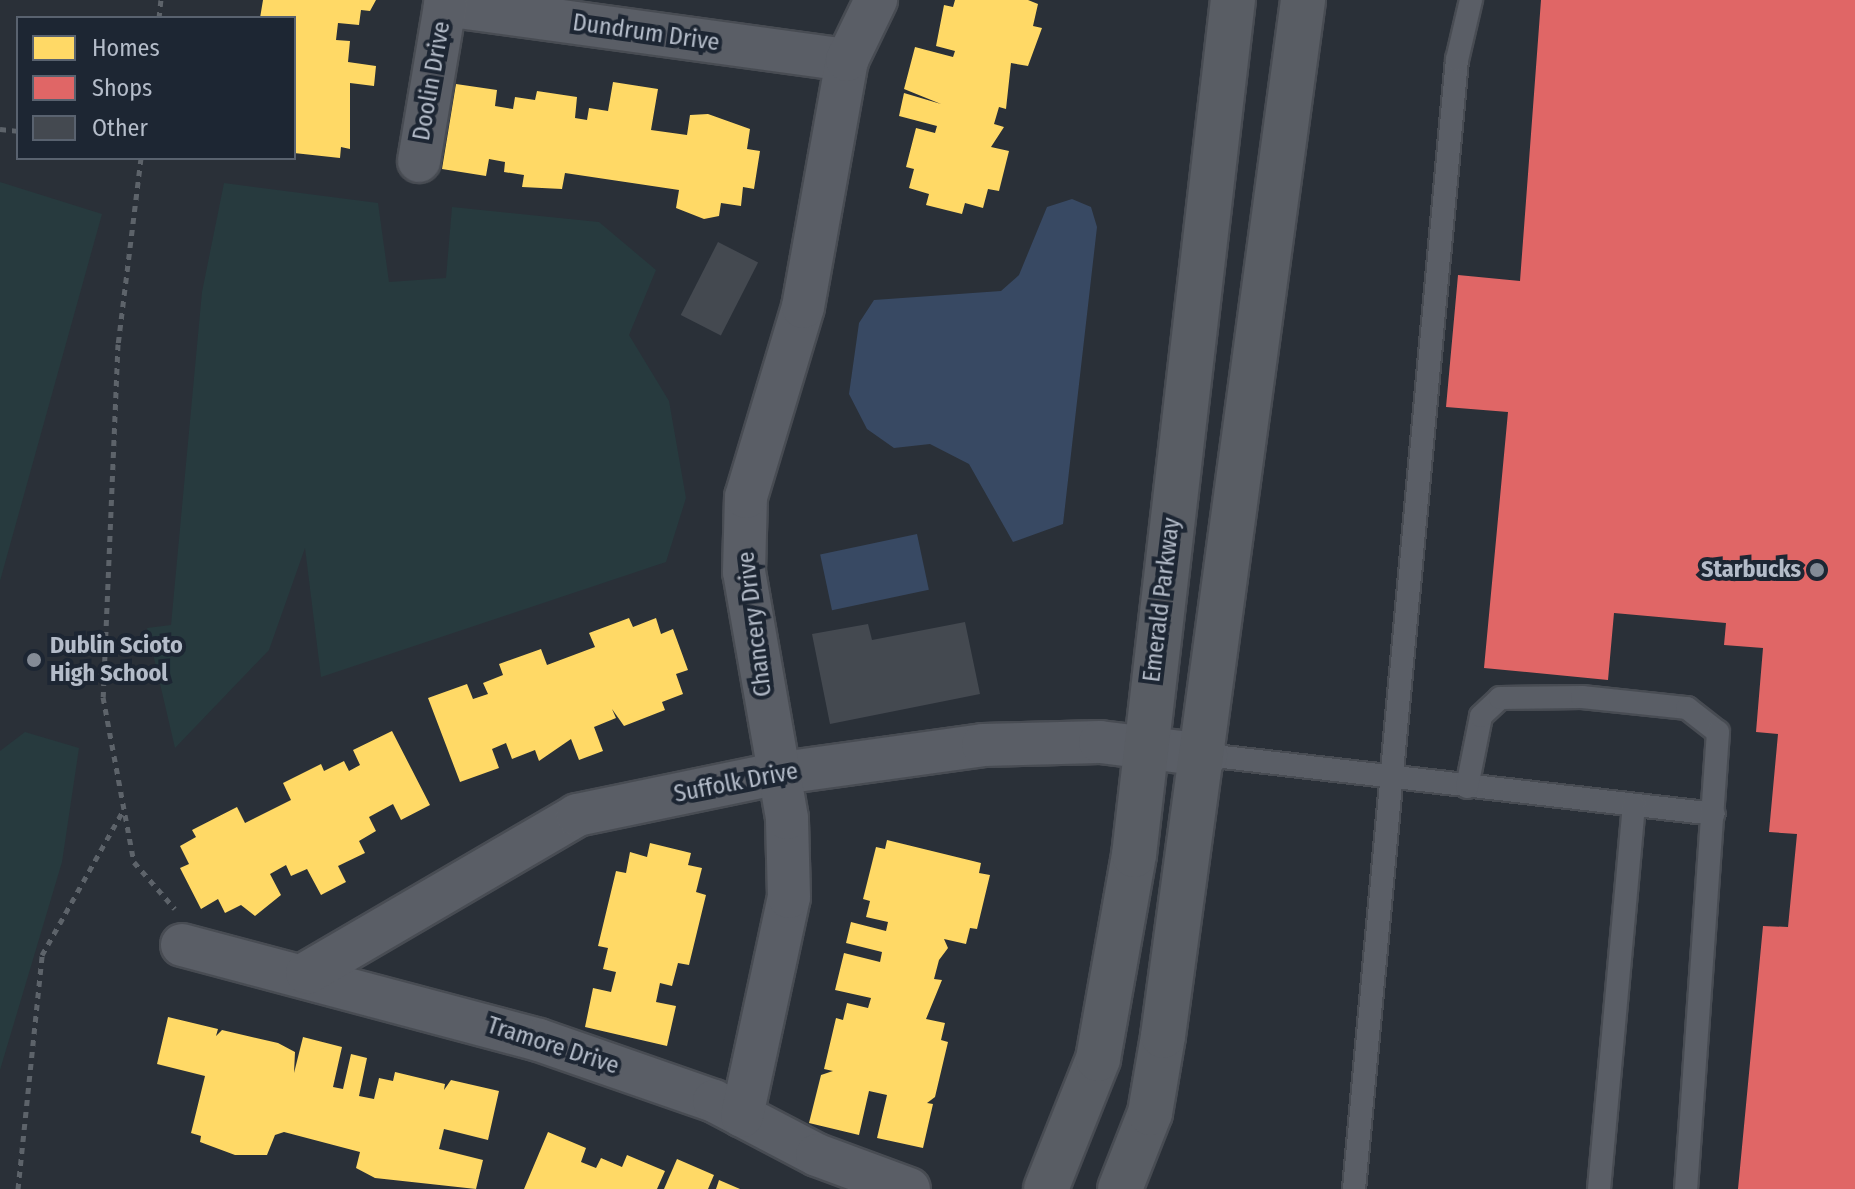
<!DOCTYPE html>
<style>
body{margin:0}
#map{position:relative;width:1855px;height:1189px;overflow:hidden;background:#2a3038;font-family:"Fira Sans Condensed",sans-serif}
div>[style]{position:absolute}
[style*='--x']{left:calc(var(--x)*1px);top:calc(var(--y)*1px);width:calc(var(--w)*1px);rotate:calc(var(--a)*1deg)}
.green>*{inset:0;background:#273a3e}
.water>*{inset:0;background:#384963;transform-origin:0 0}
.homes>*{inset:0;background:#ffd966}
.shops>*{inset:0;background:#e06666}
.building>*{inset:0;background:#444950;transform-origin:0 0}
.path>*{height:5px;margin-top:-2.5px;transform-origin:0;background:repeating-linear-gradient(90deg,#5d636a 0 6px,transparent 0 12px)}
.roads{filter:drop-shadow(2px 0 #484c53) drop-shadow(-2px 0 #484c53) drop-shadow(0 2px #484c53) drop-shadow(0 -2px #484c53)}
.lane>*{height:22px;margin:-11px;padding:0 11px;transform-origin:11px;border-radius:11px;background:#5a5e66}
.street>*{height:42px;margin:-21px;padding:0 21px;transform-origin:21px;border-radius:21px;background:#5a5e66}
.secondary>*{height:44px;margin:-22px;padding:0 22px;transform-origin:22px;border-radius:22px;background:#595d64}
.dots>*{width:22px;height:22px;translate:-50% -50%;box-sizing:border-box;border:4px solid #1d2633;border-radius:50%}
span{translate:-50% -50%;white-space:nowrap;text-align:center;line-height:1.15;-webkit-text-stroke:8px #1d2633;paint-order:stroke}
.street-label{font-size:24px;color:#b4bcc9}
.poi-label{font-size:24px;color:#b4bcc9;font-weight:700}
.right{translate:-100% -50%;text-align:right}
.left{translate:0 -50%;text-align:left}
.legend{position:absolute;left:16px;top:16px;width:280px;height:144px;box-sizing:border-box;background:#1d2633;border:2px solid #59626f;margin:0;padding:10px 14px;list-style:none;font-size:24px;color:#b4bcc9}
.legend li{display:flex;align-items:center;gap:16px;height:40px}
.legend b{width:40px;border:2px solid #59626f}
</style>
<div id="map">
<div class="green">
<i style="clip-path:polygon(0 182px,102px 214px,0 581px)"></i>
<i style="clip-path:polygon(224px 183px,378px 203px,389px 282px,446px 278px,452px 207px,599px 222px,656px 270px,629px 335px,669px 401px,686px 498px,666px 562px,321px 677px,305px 548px,269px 650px,175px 748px,147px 628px,171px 625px,202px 292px)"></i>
<i style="clip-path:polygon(25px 732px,79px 748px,62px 862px,0 1070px,0 751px)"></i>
</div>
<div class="water">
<i style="clip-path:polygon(1072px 199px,1091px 207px,1097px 227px,1063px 524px,1013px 542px,969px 464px,930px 444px,894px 448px,867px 429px,849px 394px,859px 323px,874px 300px,1001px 291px,1019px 275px,1047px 207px)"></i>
<i style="left:917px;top:534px;width:57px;height:99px;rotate:78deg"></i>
</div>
<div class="homes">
<i style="clip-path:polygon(263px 0,376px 0,370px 11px,361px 10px,359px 25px,338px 23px,336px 40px,350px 41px,348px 62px,376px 66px,374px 86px,350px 83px,350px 149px,341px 147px,340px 158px,294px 153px,294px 18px,260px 18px)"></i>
<i style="clip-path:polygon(955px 0,1028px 0,1038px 4px,1033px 26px,1042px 28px,1028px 66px,1011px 63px,1006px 109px,999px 107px,994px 124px,1004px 127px,991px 147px,1009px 151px,999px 191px,988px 189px,983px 208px,965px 203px,962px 214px,926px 205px,929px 194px,909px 188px,914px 169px,906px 167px,916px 128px,935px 133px,937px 126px,899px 116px,904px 93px,941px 104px,904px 89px,915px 47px,953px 57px,955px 51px,936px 46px,944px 5px,953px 7px)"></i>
<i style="clip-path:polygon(613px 82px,658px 89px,651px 130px,687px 135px,690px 115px,708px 114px,750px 129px,747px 149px,760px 151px,754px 189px,743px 187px,741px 206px,721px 203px,719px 216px,704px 219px,676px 208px,679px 190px,565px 173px,562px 189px,522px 187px,524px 175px,504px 172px,505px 162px,489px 159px,486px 176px,442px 169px,456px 84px,497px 90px,495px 106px,513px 109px,515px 97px,535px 100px,537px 91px,577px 97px,575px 118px,587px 120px,589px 108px,608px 111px)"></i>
<i style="clip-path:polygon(629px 618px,633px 627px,656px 618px,661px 634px,673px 629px,688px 670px,676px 674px,683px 694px,662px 702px,665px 710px,624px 726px,612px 709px,616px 718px,594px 727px,603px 751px,579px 760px,571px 739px,539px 761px,535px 750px,512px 759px,506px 743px,492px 749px,499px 768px,460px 782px,428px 698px,467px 684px,473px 699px,488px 694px,483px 683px,503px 675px,499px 664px,541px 649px,547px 665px,595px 647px,589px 633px)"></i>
<i style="clip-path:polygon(392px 731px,430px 805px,401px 820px,393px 804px,369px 817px,376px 831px,359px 841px,365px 853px,338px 866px,346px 882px,321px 895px,307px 869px,291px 876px,286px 865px,270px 874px,281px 895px,255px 916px,241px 905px,225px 913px,218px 899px,201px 909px,180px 868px,189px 864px,180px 846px,196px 837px,192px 830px,237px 807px,245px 823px,291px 800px,283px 783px,321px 764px,324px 771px,344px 761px,349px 771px,360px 765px,353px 750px)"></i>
<i style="clip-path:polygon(887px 840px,981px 863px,979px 873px,990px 875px,977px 929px,970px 928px,966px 944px,944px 939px,948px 948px,939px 960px,934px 979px,942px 980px,926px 1019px,945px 1023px,941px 1040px,948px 1042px,935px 1097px,927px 1103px,933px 1104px,923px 1148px,877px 1138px,887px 1095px,869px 1091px,859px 1135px,809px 1123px,821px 1075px,833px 1071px,824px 1069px,836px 1018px,843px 1020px,847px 1003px,868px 1008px,871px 998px,835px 990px,844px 953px,880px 962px,882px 952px,846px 943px,851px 922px,886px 931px,888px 922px,866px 917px,870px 901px,863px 899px,876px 847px,885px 849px)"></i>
<i style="clip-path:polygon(650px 843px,691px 853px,688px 865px,702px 868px,696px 892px,706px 895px,689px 965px,678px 963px,672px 986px,660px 983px,656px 1002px,676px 1006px,667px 1046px,585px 1027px,593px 988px,611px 992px,616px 972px,603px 969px,608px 948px,598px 946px,616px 871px,626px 873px,630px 852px,647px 857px)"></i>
<i style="clip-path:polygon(168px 1017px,218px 1029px,216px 1036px,222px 1030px,278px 1043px,295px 1052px,294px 1073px,303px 1037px,342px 1047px,333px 1087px,343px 1089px,351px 1054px,367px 1058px,359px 1096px,374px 1099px,379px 1078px,393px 1081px,395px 1072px,445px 1084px,444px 1090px,451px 1080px,499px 1091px,488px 1140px,444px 1129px,439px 1149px,483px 1160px,476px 1189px,375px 1178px,356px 1168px,360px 1152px,284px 1132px,275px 1135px,267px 1155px,235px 1155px,200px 1142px,201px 1136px,191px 1133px,205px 1076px,157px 1064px)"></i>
<i style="clip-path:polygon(548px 1132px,586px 1148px,581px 1162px,596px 1168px,601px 1158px,622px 1167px,627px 1155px,665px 1171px,657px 1189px,524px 1189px)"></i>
<i style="clip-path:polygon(677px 1159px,714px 1175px,708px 1189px,664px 1189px)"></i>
<i style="clip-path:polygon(719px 1180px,740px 1189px,716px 1189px)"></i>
</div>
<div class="shops">
<i style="clip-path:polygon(1541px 0,1855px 0,1855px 1189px,1738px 1189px,1763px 926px,1788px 927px,1797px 834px,1769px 832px,1778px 734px,1756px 732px,1763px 648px,1724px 645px,1726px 623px,1614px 613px,1608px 680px,1484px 668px,1508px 412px,1446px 407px,1458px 275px,1520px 281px)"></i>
</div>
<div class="building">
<i style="left:718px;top:242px;width:45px;height:82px;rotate:27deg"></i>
<i style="clip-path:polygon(965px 622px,980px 694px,830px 724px,812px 634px,868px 624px,872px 640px)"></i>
</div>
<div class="path">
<i style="--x:159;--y:18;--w:18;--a:-84"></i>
<i style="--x:0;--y:129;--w:18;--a:6"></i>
<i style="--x:141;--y:158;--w:187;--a:97"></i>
<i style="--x:118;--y:344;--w:353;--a:92.4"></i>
<i style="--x:103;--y:697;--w:168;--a:79.4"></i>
<i style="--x:134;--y:862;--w:62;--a:48.9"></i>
<i style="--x:18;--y:1189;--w:235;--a:-84.1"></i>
<i style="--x:42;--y:955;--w:167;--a:-60.7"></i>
</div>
<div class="roads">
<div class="lane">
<i style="--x:1206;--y:755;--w:511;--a:6.62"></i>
<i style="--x:1467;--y:787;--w:72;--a:-78.8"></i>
<i style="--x:1481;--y:716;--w:26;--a:-43"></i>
<i style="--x:1500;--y:698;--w:82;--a:-0.7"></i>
<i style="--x:1582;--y:697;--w:106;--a:6"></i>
<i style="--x:1687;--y:708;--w:39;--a:38"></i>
<i style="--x:1718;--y:732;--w:458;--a:94"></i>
<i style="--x:1354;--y:1189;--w:1134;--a:-84.79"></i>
<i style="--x:1457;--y:60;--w:62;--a:-76.9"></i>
<i style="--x:1599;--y:1189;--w:385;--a:-84.8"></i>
</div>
<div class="street">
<i style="--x:445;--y:5;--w:406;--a:7.8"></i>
<i style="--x:419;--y:161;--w:163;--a:-80.5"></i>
<i style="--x:182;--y:945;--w:369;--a:14.9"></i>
<i style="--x:539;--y:1040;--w:185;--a:19.2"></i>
<i style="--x:714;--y:1101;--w:116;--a:27.7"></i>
<i style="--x:817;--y:1155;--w:98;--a:20.3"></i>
<i style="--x:307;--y:973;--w:313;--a:-30.3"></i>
<i style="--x:577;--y:815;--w:202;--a:-11.7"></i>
<i style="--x:775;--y:774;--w:210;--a:-7.9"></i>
<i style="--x:983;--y:745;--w:117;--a:-1.5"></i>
<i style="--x:1100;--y:742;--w:107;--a:7"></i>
<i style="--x:742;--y:1116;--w:224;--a:-77.9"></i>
<i style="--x:789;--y:897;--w:79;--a:-91.5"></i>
<i style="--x:787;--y:818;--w:250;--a:-99.9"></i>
<i style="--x:744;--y:572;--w:75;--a:-88.5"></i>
<i style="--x:746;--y:497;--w:198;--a:-73.3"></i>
<i style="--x:803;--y:307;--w:251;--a:-79.9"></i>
<i style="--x:847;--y:60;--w:67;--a:-64.2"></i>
</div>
<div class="secondary">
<i style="--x:1046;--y:1189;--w:140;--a:-68.2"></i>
<i style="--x:1098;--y:1059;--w:207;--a:-80"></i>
<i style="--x:1134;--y:855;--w:861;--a:-83.4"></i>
<i style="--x:1120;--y:1189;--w:82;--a:-68.5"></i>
<i style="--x:1150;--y:1113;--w:78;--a:-80.4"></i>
<i style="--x:1163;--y:1036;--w:1045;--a:-82.3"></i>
</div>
</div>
<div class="dots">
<i style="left:1817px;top:570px;background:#848b96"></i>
<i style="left:34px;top:660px;background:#848b96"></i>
</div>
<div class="street-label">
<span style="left:646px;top:33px;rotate:8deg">Dundrum Drive</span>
<span style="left:432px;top:81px;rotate:-80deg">Doolin Drive</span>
<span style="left:1162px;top:600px;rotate:-83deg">Emerald Parkway</span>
<span style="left:755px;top:624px;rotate:-97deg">Chancery Drive</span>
<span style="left:736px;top:783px;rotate:-11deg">Suffolk Drive</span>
<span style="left:553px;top:1046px;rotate:18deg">Tramore Drive</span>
</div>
<div class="poi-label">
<span class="right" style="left:1801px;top:570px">Starbucks</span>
<span class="left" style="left:50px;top:660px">Dublin Scioto<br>High School</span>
</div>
<ul class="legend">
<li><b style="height:22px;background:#ffd966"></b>Homes</li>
<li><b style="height:22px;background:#e06666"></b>Shops</li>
<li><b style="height:22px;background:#444950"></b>Other</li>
</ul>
</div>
